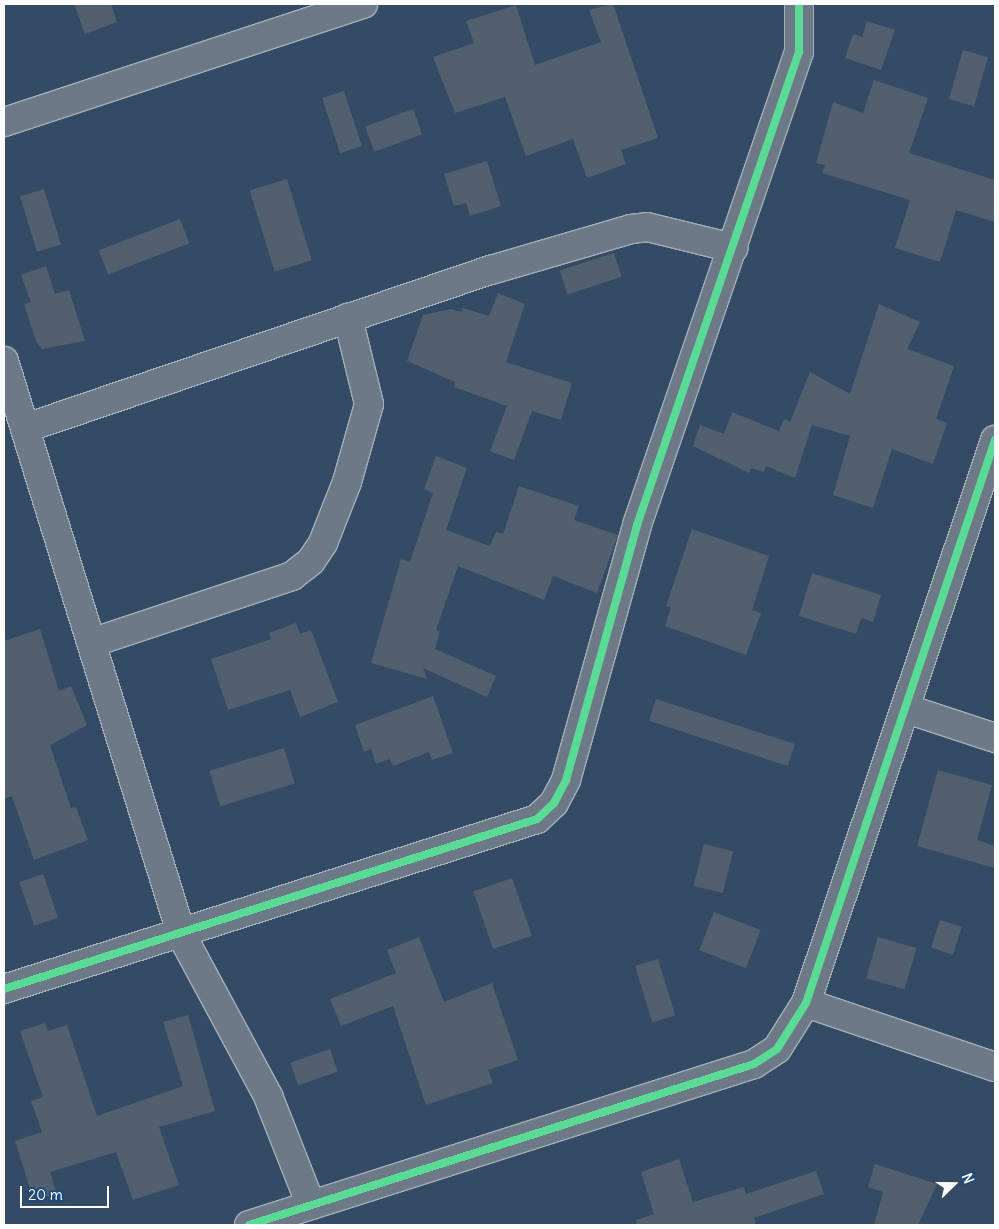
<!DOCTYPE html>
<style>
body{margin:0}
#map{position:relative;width:999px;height:1229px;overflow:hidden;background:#344b65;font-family:Delius,sans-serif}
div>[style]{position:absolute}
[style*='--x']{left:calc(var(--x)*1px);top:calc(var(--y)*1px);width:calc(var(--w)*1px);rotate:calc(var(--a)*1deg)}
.building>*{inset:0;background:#525f6e;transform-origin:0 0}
.roads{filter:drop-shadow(1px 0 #a4aeba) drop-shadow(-1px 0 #a4aeba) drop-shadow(0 1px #a4aeba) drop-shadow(0 -1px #a4aeba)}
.street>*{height:28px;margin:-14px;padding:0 14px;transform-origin:14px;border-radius:14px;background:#6d7986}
.cycleway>*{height:8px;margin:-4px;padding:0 4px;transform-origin:4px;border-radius:4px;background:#5adb95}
span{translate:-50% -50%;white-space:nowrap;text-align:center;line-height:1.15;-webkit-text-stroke:4px #1f4a7a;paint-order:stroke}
.frame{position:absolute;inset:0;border:5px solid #fff;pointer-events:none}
.north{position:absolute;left:929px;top:1159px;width:50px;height:50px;-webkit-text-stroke:4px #1f4a7a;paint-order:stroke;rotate:68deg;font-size:14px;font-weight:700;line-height:20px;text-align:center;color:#fff}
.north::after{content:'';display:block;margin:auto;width:18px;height:22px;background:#fff;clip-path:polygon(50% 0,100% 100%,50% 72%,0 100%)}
.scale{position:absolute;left:20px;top:1186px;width:89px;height:22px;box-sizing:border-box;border:2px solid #fff;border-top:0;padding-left:6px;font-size:15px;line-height:18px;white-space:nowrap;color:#fff;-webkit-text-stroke:4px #1f4a7a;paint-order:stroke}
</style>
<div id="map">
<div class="building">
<i style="clip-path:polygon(74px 4px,111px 4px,117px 22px,85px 34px)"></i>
<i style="clip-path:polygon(613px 4px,658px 138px,621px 150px,626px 164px,587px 178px,573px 139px,526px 156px,505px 97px,455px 113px,433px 57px,474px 43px,466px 21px,516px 5px,535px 65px,601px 42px,589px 10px)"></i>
<i style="clip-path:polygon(867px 21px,895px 30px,881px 70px,845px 58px,853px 34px,862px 37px)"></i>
<i style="left:963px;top:50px;width:26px;height:51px;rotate:16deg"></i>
<i style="clip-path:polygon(874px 80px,928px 98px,909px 153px,995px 180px,995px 222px,956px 210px,940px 262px,895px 248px,910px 200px,822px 173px,825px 165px,816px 163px,833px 102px,863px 113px)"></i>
<i style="left:344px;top:91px;width:58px;height:23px;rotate:72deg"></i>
<i style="left:413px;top:109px;width:27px;height:51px;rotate:70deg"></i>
<i style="clip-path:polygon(487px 161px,501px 206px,470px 216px,466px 203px,454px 206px,444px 174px)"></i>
<i style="left:287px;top:179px;width:85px;height:39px;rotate:73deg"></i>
<i style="left:44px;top:189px;width:58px;height:25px;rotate:73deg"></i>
<i style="left:180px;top:219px;width:26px;height:87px;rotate:69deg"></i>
<i style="left:614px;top:253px;width:25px;height:57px;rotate:72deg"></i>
<i style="clip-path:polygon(46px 266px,55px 294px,69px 290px,85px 341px,42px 349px,36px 341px,24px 304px,31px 302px,21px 275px)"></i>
<i style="clip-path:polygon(498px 293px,525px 304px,506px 362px,572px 383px,561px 420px,532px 411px,514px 460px,490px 451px,507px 406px,454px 387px,455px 382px,407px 361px,423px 315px,451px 309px,461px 312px,463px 308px,489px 316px)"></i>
<i style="clip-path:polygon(879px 304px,920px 322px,907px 349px,954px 366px,936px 419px,947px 423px,933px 464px,892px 449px,873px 508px,833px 495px,850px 436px,812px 425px,795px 478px,766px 466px,764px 472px,751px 468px,749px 473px,693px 446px,700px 425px,724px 434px,732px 412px,779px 431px,784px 419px,790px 422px,810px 372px,850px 394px)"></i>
<i style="clip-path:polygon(436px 456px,467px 468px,446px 530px,490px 546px,496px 532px,503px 534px,519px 486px,579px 506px,574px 520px,618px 535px,597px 593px,553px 576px,544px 600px,458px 566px,436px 630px,440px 631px,435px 649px,496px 676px,487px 697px,423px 668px,427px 679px,371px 663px,401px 559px,410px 562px,433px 493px,424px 489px)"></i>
<i style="clip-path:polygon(692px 529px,769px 556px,752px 610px,761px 613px,746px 655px,665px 626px,671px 607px,666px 606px)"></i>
<i style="clip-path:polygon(812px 573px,881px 595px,873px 622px,861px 618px,856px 634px,799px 616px)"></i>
<i style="clip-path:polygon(296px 623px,300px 634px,311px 630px,338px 702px,300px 717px,290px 690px,228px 710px,211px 659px,271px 639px,269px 633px)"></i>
<i style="clip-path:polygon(40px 629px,59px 691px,71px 686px,87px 725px,50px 745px,71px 808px,76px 807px,88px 840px,34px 860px,12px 796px,4px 799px,4px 641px)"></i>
<i style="clip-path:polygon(433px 696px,453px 753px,432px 760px,429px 752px,393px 766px,390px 759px,376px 764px,371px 749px,364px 752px,355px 725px)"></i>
<i style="left:656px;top:699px;width:146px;height:23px;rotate:18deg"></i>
<i style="left:284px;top:748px;width:37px;height:78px;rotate:73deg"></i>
<i style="clip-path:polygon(938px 770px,992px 785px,977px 840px,995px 846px,995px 868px,917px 846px)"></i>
<i style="left:704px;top:844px;width:30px;height:43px;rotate:14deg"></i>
<i style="left:43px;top:874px;width:46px;height:25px;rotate:71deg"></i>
<i style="left:512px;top:878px;width:61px;height:41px;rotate:71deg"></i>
<i style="left:714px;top:912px;width:50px;height:41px;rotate:21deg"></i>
<i style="left:940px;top:920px;width:23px;height:29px;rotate:18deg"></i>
<i style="clip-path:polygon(419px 937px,444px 1002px,492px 983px,518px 1060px,488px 1070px,493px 1083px,426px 1105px,393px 1006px,341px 1026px,330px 999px,396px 973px,387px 950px)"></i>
<i style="left:878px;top:937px;width:40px;height:43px;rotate:16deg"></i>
<i style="left:658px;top:959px;width:59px;height:24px;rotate:73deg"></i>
<i style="clip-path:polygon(188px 1015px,215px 1111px,159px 1127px,179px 1185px,133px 1200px,116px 1152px,50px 1172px,57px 1194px,34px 1201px,15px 1141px,42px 1132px,31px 1101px,43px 1097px,20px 1031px,45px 1023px,48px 1031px,67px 1025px,97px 1116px,183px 1086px,163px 1022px)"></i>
<i style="left:330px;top:1049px;width:24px;height:42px;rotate:71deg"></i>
<i style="clip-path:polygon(679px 1159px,693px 1202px,744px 1187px,746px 1194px,816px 1171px,824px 1194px,754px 1218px,756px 1225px,637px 1225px,636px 1220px,654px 1214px,641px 1172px)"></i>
<i style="clip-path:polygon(875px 1164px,937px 1184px,918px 1225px,874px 1225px,883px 1192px,868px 1187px)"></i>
</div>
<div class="roads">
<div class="street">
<i style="--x:4;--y:122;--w:378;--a:-18.2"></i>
<i style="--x:4;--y:361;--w:602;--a:72.8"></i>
<i style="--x:182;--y:936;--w:182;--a:61.7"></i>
<i style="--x:268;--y:1096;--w:117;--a:68.5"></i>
<i style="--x:26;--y:428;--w:491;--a:-18.8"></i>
<i style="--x:491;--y:270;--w:146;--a:-16.3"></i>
<i style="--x:631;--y:229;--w:16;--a:-7"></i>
<i style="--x:647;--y:227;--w:89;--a:13.7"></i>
<i style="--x:94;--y:642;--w:209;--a:-18.4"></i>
<i style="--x:292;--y:576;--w:24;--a:-38"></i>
<i style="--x:311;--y:561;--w:22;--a:-56"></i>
<i style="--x:323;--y:543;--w:66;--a:-68.5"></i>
<i style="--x:347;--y:482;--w:81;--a:-74.2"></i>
<i style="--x:369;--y:404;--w:89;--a:-103.7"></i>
<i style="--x:907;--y:709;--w:93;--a:18.2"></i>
<i style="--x:4;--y:989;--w:559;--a:-17.69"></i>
<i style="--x:537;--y:819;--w:23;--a:-43"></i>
<i style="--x:554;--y:803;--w:26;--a:-62"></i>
<i style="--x:566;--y:780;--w:265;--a:-74.4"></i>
<i style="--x:637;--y:525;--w:500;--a:-71.1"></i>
<i style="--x:799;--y:52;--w:48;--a:-90"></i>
<i style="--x:806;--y:1003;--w:200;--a:18.7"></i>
<i style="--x:249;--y:1225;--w:530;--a:-17.68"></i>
<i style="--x:754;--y:1064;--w:27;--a:-33"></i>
<i style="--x:777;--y:1049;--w:54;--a:-57.8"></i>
<i style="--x:806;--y:1003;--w:594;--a:-71.44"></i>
</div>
</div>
<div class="cycleway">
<i style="--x:4;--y:989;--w:559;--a:-17.69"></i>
<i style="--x:537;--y:819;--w:23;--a:-43"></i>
<i style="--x:554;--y:803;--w:26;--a:-62"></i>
<i style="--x:566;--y:780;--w:265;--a:-74.4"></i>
<i style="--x:637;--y:525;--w:500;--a:-71.1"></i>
<i style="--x:799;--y:52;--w:48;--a:-90"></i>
<i style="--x:249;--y:1225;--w:530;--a:-17.68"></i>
<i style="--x:754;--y:1064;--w:27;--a:-33"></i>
<i style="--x:777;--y:1049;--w:54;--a:-57.8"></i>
<i style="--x:806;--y:1003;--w:594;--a:-71.44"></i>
</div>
<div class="frame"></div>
<div class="north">N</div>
<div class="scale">20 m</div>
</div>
